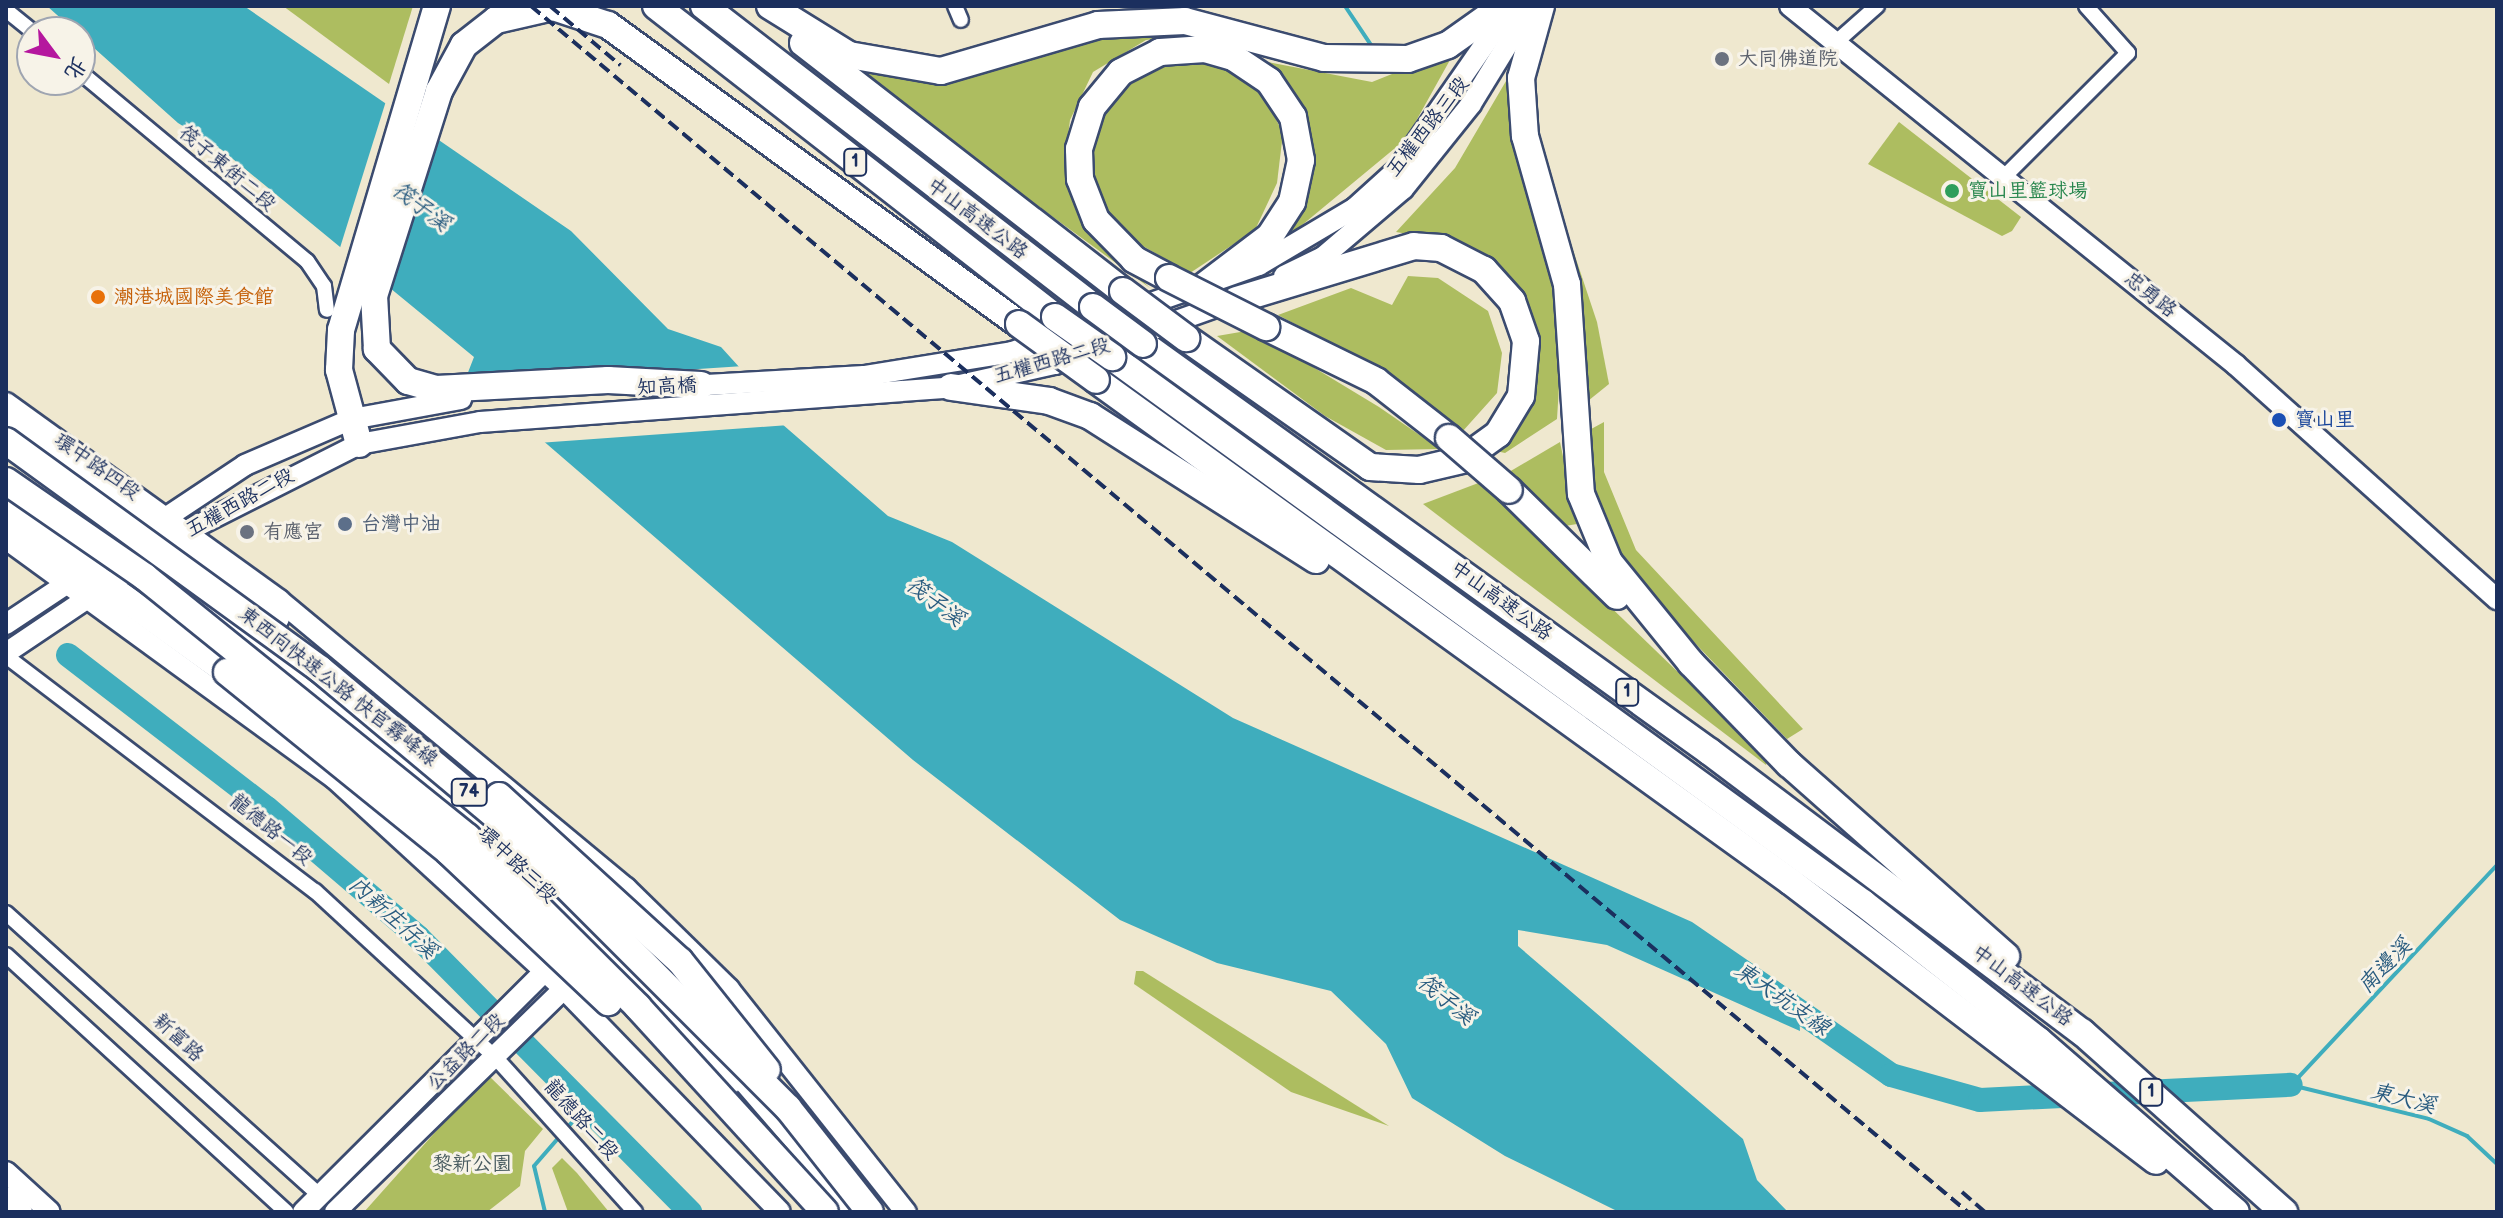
<!DOCTYPE html>
<meta charset="utf-8">
<style>
body{margin:0}
#map{position:relative;width:2503px;height:1218px;overflow:hidden;background:#efe8cf;font-family:"Balsamiq Sans","LXGW WenKai TC",sans-serif}
div>[style]{position:absolute}
[style*='--x']{left:calc(var(--x)*1px);top:calc(var(--y)*1px);width:calc(var(--w)*1px);rotate:calc(var(--a)*1deg)}
.green>*{inset:0;background:#adbd60}
.water>*{inset:0;background:#3fadbd}
.pier>*{inset:0;background:#efe8cf}
.stream>*{height:4px;margin:-2px;padding:0 2px;transform-origin:2px;border-radius:2px;background:#3fadbd}
.river>*{height:24px;margin:-12px;padding:0 12px;transform-origin:12px;border-radius:12px;background:#3fadbd}
.roads{filter:drop-shadow(2px 0 #3b4b6f) drop-shadow(-2px 0 #3b4b6f) drop-shadow(0 2px #3b4b6f) drop-shadow(0 -2px #3b4b6f)}
.street>*{height:14px;margin:-7px;padding:0 7px;transform-origin:7px;border-radius:7px;background:#fff}
.secondary>*{height:20px;margin:-10px;padding:0 10px;transform-origin:10px;border-radius:10px;background:#fff}
.highway>*{height:26px;margin:-13px;padding:0 13px;transform-origin:13px;border-radius:13px;background:#fff}
.rail>*{height:4px;margin-top:-2px;transform-origin:0;background:repeating-linear-gradient(90deg,#1b2f5e 0 12px,transparent 0 18px)}
.bridges{filter:drop-shadow(2px 0 #3b4b6f) drop-shadow(-2px 0 #3b4b6f) drop-shadow(0 2px #3b4b6f) drop-shadow(0 -2px #3b4b6f)}
.highway-bridge>*{height:26px;margin:-13px;padding:0 13px;transform-origin:13px;border-radius:13px;background:#fff}
.dots>*{width:22px;height:22px;translate:-50% -50%;box-sizing:border-box;border:4px solid #f7f3e8;border-radius:50%}
span{translate:-50% -50%;white-space:nowrap;text-align:center;line-height:1.15;-webkit-text-stroke:6px #f7f3e8;paint-order:stroke}
.shield-label span{padding:2px 6px;background:#f7f3e8;border:2px solid;border-radius:6px;-webkit-text-stroke-width:0}
.shield-label{font-size:18px;color:#1b2f5e;font-weight:700}
.worship-label{font-size:20px;color:#5b616d}
.left{translate:0 -50%;text-align:left}
.street-label{font-size:20px;color:#1b2f5e}
.leisure-label{font-size:20px;color:#27864d}
.food-label{font-size:20px;color:#c56008}
.transit-label{font-size:20px;color:#164399}
.service-label{font-size:20px;color:#4e5e75}
.park-label{font-size:20px;color:#475a5f}
.water-label{font-size:22px;color:#285b7f;font-style:italic}
.frame{position:absolute;inset:0;border:8px solid #1b2f5e;pointer-events:none}
.north{position:absolute;left:16px;top:16px;width:80px;height:80px;box-sizing:border-box;background:#f7f3e8;border:2px solid #9fa5b1;border-radius:50%;rotate:122deg;font-size:22px;font-weight:700;line-height:32px;text-align:center;color:#1b2f5e}
.north::after{content:'';display:block;margin:auto;width:28px;height:36px;background:#b5179e;clip-path:polygon(50% 0,100% 100%,50% 72%,0 100%)}
</style>
<div id="map">
<div class="green">
<i style="clip-path:polygon(283px 6px,413px 6px,389px 84px)"></i>
<i style="clip-path:polygon(1153px 32px,1181px 36px,1146px 40px,1093px 72px,1070px 120px,1065px 161px,1073px 201px,1090px 231px,1150px 288px,840px 61px,915px 82px,957px 81px,1063px 43px)"></i>
<i style="clip-path:polygon(1442px 54px,1450px 60px,1406px 139px,1284px 240px,1306px 185px,1300px 112px,1268px 62px,1372px 82px)"></i>
<i style="clip-path:polygon(1155px 58px,1206px 61px,1238px 74px,1263px 94px,1283px 133px,1277px 183px,1255px 230px,1190px 273px,1120px 233px,1098px 206px,1089px 167px,1096px 124px,1115px 86px)"></i>
<i style="clip-path:polygon(1509px 76px,1511px 128px,1548px 241px,1562px 338px,1557px 419px,1505px 453px,1496px 451px,1535px 386px,1524px 301px,1445px 240px,1396px 232px,1455px 168px)"></i>
<i style="clip-path:polygon(1899px 122px,2021px 217px,2012px 231px,2002px 236px,1868px 164px)"></i>
<i style="clip-path:polygon(1542px 157px,1597px 322px,1609px 384px,1583px 405px)"></i>
<i style="clip-path:polygon(1408px 276px,1438px 278px,1488px 311px,1502px 353px,1497px 393px,1462px 432px,1378px 368px,1278px 315px,1351px 288px,1392px 305px)"></i>
<i style="clip-path:polygon(1252px 330px,1379px 407px,1440px 449px,1386px 450px,1325px 416px,1217px 336px)"></i>
<i style="clip-path:polygon(1604px 422px,1604px 472px,1636px 550px,1803px 729px,1787px 739px,1619px 564px,1584px 452px,1582px 434px)"></i>
<i style="clip-path:polygon(1560px 442px,1577px 524px,1565px 526px,1509px 472px)"></i>
<i style="clip-path:polygon(1481px 482px,1768px 759px,1766px 765px,1423px 504px)"></i>
<i style="clip-path:polygon(1136px 971px,1143px 971px,1389px 1126px,1291px 1092px,1134px 984px)"></i>
<i style="clip-path:polygon(487px 1074px,543px 1129px,525px 1151px,520px 1186px,487px 1212px,364px 1212px)"></i>
<i style="clip-path:polygon(562px 1158px,577px 1173px,609px 1212px,568px 1212px,552px 1168px)"></i>
</div>
<div class="water">
<i style="clip-path:polygon(47px 6px,244px 6px,571px 231px,668px 329px,721px 347px,760px 390px,774px 417px,888px 516px,952px 542px,1233px 718px,1692px 922px,1798px 995px,1800px 1031px,1607px 945px,1518px 930px,1518px 946px,1743px 1139px,1757px 1180px,1788px 1212px,1619px 1212px,1505px 1156px,1412px 1098px,1386px 1044px,1331px 991px,1217px 963px,1120px 920px,913px 760px,467px 375px,474px 357px,222px 150px,178px 123px)"></i>
</div>
<div class="pier">
<i style="clip-path:polygon(386px 101px,435px 136px,388px 291px,339px 251px)"></i>
<i style="clip-path:polygon(744px 366px,789px 425px,538px 443px,471px 384px)"></i>
</div>
<div class="stream">
<i style="--x:1345;--y:6;--w:47;--a:56.3"></i>
<i style="--x:2497;--y:865;--w:301;--a:133.1"></i>
<i style="--x:2291;--y:1085;--w:142;--a:13.8"></i>
<i style="--x:2429;--y:1119;--w:42;--a:24.1"></i>
<i style="--x:2467;--y:1136;--w:41;--a:43"></i>
<i style="--x:545;--y:1212;--w:47;--a:-103.4"></i>
<i style="--x:534;--y:1166;--w:81;--a:-49"></i>
</div>
<div class="river">
<i style="--x:68;--y:655;--w:251;--a:37.6"></i>
<i style="--x:267;--y:808;--w:199;--a:40.5"></i>
<i style="--x:418;--y:937;--w:387;--a:45.3"></i>
<i style="--x:1772;--y:992;--w:145;--a:34.9"></i>
<i style="--x:1891;--y:1075;--w:92;--a:15.7"></i>
<i style="--x:1980;--y:1100;--w:311;--a:-2.8"></i>
</div>
<div class="roads">
<div class="street">
<i style="--x:955;--y:6;--w:15;--a:67"></i>
<i style="--x:6;--y:10;--w:35;--a:39"></i>
<i style="--x:1835;--y:43;--w:56;--a:-41.4"></i>
<i style="--x:80;--y:72;--w:295;--a:39.8"></i>
<i style="--x:307;--y:261;--w:30;--a:56"></i>
<i style="--x:324;--y:286;--w:24;--a:83"></i>
<i style="--x:2005;--y:176;--w:174;--a:-45"></i>
<i style="--x:2128;--y:53;--w:63;--a:-131.8"></i>
<i style="--x:6;--y:656;--w:388;--a:37.3"></i>
<i style="--x:315;--y:891;--w:245;--a:42.7"></i>
<i style="--x:495;--y:1057;--w:209;--a:47.9"></i>
<i style="--x:6;--y:913;--w:423;--a:42"></i>
<i style="--x:6;--y:955;--w:380;--a:42.5"></i>
</div>
<div class="secondary">
<i style="--x:1790;--y:6;--w:573;--a:38.83"></i>
<i style="--x:2236;--y:365;--w:351;--a:41.9"></i>
<i style="--x:1284;--y:276;--w:43;--a:-26"></i>
<i style="--x:1323;--y:257;--w:105;--a:-40.4"></i>
<i style="--x:1403;--y:189;--w:109;--a:-51.3"></i>
<i style="--x:1471;--y:104;--w:115;--a:-58.5"></i>
<i style="--x:689;--y:386;--w:175;--a:-3.3"></i>
<i style="--x:864;--y:376;--w:150;--a:-9.2"></i>
<i style="--x:1012;--y:352;--w:262;--a:-19.4"></i>
<i style="--x:1259;--y:265;--w:112;--a:-30.7"></i>
<i style="--x:1355;--y:208;--w:59;--a:-42.3"></i>
<i style="--x:1399;--y:168;--w:197;--a:-55.3"></i>
<i style="--x:6;--y:403;--w:337;--a:35.8"></i>
<i style="--x:279;--y:600;--w:451;--a:39.7"></i>
<i style="--x:626;--y:888;--w:144;--a:44.4"></i>
<i style="--x:729;--y:989;--w:285;--a:51.6"></i>
<i style="--x:6;--y:539;--w:407;--a:36.1"></i>
<i style="--x:335;--y:779;--w:311;--a:42.5"></i>
<i style="--x:564;--y:989;--w:310;--a:45.9"></i>
<i style="--x:141;--y:560;--w:430;--a:38.4"></i>
<i style="--x:478;--y:827;--w:361;--a:44.9"></i>
<i style="--x:6;--y:624;--w:287;--a:-33.6"></i>
<i style="--x:245;--y:465;--w:116;--a:-23.3"></i>
<i style="--x:352;--y:419;--w:111;--a:-10.4"></i>
<i style="--x:6;--y:653;--w:220;--a:-33.9"></i>
<i style="--x:189;--y:530;--w:191;--a:-26.8"></i>
<i style="--x:359;--y:444;--w:123;--a:-10.3"></i>
<i style="--x:480;--y:422;--w:472;--a:-4.2"></i>
<i style="--x:951;--y:387;--w:107;--a:-12.5"></i>
<i style="--x:1055;--y:364;--w:186;--a:-19.5"></i>
<i style="--x:731;--y:1067;--w:164;--a:49.2"></i>
<i style="--x:6;--y:1172;--w:59;--a:42.3"></i>
<i style="--x:822;--y:1186;--w:34;--a:50"></i>
<i style="--x:6;--y:1197;--w:22;--a:43"></i>
<i style="--x:303;--y:1212;--w:353;--a:-44.9"></i>
<i style="--x:335;--y:1212;--w:331;--a:-44.3"></i>
</div>
<div class="highway">
<i style="--x:656;--y:6;--w:506;--a:37.93"></i>
<i style="--x:704;--y:6;--w:492;--a:37.7"></i>
<i style="--x:770;--y:6;--w:93;--a:31.8"></i>
<i style="--x:849;--y:55;--w:93;--a:9.9"></i>
<i style="--x:941;--y:71;--w:164;--a:-16.3"></i>
<i style="--x:1098;--y:25;--w:87;--a:-2.6"></i>
<i style="--x:1185;--y:21;--w:144;--a:14.9"></i>
<i style="--x:1324;--y:58;--w:84;--a:0.7"></i>
<i style="--x:1408;--y:59;--w:42;--a:-19.3"></i>
<i style="--x:1448;--y:45;--w:67;--a:-35.3"></i>
<i style="--x:1541;--y:6;--w:75;--a:105.5"></i>
<i style="--x:1521;--y:78;--w:58;--a:86.1"></i>
<i style="--x:1525;--y:136;--w:154;--a:74.2"></i>
<i style="--x:1567;--y:284;--w:210;--a:86.2"></i>
<i style="--x:1581;--y:494;--w:74;--a:67.6"></i>
<i style="--x:1609;--y:562;--w:130;--a:50.9"></i>
<i style="--x:1691;--y:663;--w:141;--a:45.9"></i>
<i style="--x:1789;--y:764;--w:290;--a:41.5"></i>
<i style="--x:803;--y:43;--w:405;--a:37.8"></i>
<i style="--x:1169;--y:278;--w:40;--a:-152"></i>
<i style="--x:1134;--y:259;--w:54;--a:-134.3"></i>
<i style="--x:1096;--y:220;--w:44;--a:-111.3"></i>
<i style="--x:1080;--y:179;--w:30;--a:-92"></i>
<i style="--x:1079;--y:149;--w:44;--a:-72.8"></i>
<i style="--x:1092;--y:107;--w:45;--a:-50.4"></i>
<i style="--x:1121;--y:72;--w:44;--a:-27.1"></i>
<i style="--x:1160;--y:52;--w:45;--a:-3.8"></i>
<i style="--x:1205;--y:49;--w:29;--a:16"></i>
<i style="--x:1233;--y:57;--w:43;--a:33.7"></i>
<i style="--x:1269;--y:81;--w:43;--a:56.3"></i>
<i style="--x:1293;--y:117;--w:44;--a:79.5"></i>
<i style="--x:1301;--y:160;--w:43;--a:102.1"></i>
<i style="--x:1292;--y:202;--w:40;--a:122.9"></i>
<i style="--x:1270;--y:236;--w:94;--a:142.8"></i>
<i style="--x:1266;--y:327;--w:123;--a:26.1"></i>
<i style="--x:1376;--y:381;--w:93;--a:38"></i>
<i style="--x:1186;--y:338;--w:225;--a:35"></i>
<i style="--x:1370;--y:467;--w:49;--a:3.5"></i>
<i style="--x:1419;--y:470;--w:44;--a:-13.1"></i>
<i style="--x:1462;--y:460;--w:44;--a:-35.8"></i>
<i style="--x:1498;--y:434;--w:44;--a:-58.8"></i>
<i style="--x:1521;--y:396;--w:55;--a:-84.8"></i>
<i style="--x:1526;--y:341;--w:42;--a:-109.3"></i>
<i style="--x:1512;--y:301;--w:42;--a:-132.1"></i>
<i style="--x:1484;--y:270;--w:48;--a:-152.9"></i>
<i style="--x:1441;--y:248;--w:27;--a:-176"></i>
<i style="--x:1414;--y:246;--w:186;--a:163.1"></i>
<i style="--x:1143;--y:344;--w:699;--a:35.74"></i>
<i style="--x:1710;--y:752;--w:466;--a:37"></i>
<i style="--x:2082;--y:1032;--w:271;--a:41.7"></i>
<i style="--x:1112;--y:357;--w:929;--a:36.02"></i>
<i style="--x:1863;--y:903;--w:222;--a:38.1"></i>
<i style="--x:2038;--y:1040;--w:262;--a:41"></i>
<i style="--x:1096;--y:380;--w:857;--a:35.84"></i>
<i style="--x:1791;--y:882;--w:459;--a:37.4"></i>
<i style="--x:701;--y:385;--w:93;--a:-176.9"></i>
<i style="--x:608;--y:380;--w:172;--a:177"></i>
<i style="--x:436;--y:389;--w:29;--a:-164"></i>
<i style="--x:408;--y:381;--w:45;--a:-134.1"></i>
<i style="--x:377;--y:349;--w:53;--a:-93.2"></i>
<i style="--x:374;--y:296;--w:215;--a:-72.4"></i>
<i style="--x:439;--y:91;--w:52;--a:-61.5"></i>
<i style="--x:464;--y:45;--w:41;--a:-38"></i>
<i style="--x:496;--y:20;--w:58;--a:-12.8"></i>
<i style="--x:553;--y:7;--w:58;--a:18.1"></i>
<i style="--x:608;--y:25;--w:508;--a:36.04"></i>
<i style="--x:951;--y:387;--w:99;--a:8.1"></i>
<i style="--x:1049;--y:401;--w:44;--a:20.1"></i>
<i style="--x:1090;--y:416;--w:268;--a:32.5"></i>
<i style="--x:6;--y:421;--w:334;--a:36.1"></i>
<i style="--x:359;--y:444;--w:77;--a:-105.1"></i>
<i style="--x:339;--y:370;--w:40;--a:-87.1"></i>
<i style="--x:341;--y:330;--w:338;--a:-73.5"></i>
<i style="--x:1509;--y:490;--w:151;--a:44.5"></i>
<i style="--x:6;--y:513;--w:272;--a:35.7"></i>
</div>
</div>
<div class="rail">
<i style="--x:531;--y:6;--w:1876;--a:40.01"></i>
<i style="--x:550;--y:6;--w:92;--a:40.1"></i>
<i style="--x:1962;--y:1192;--w:30;--a:41"></i>
</div>
<div class="bridges">
<div class="highway-bridge">
<i style="--x:1169;--y:278;--w:109;--a:26.8"></i>
<i style="--x:1123;--y:291;--w:79;--a:36.7"></i>
<i style="--x:1093;--y:307;--w:62;--a:36.5"></i>
<i style="--x:1055;--y:317;--w:70;--a:35.1"></i>
<i style="--x:1019;--y:324;--w:95;--a:36"></i>
<i style="--x:1449;--y:438;--w:79;--a:40.9"></i>
<i style="--x:6;--y:441;--w:388;--a:36"></i>
<i style="--x:320;--y:669;--w:229;--a:39.9"></i>
<i style="--x:496;--y:816;--w:413;--a:45"></i>
<i style="--x:788;--y:1108;--w:132;--a:51.7"></i>
<i style="--x:6;--y:481;--w:169;--a:34.6"></i>
<i style="--x:145;--y:577;--w:414;--a:38.9"></i>
<i style="--x:467;--y:837;--w:241;--a:44.8"></i>
<i style="--x:638;--y:1007;--w:277;--a:47.6"></i>
<i style="--x:227;--y:672;--w:286;--a:39"></i>
<i style="--x:449;--y:852;--w:219;--a:43.3"></i>
<i style="--x:499;--y:796;--w:245;--a:42.4"></i>
<i style="--x:680;--y:961;--w:139;--a:51.4"></i>
</div>
</div>
<div class="dots">
<i style="left:1722px;top:59px;background:#6b7280"></i>
<i style="left:1952px;top:191px;background:#2e9e5b"></i>
<i style="left:98px;top:297px;background:#e8710a"></i>
<i style="left:2279px;top:420px;background:#1a4fb4"></i>
<i style="left:345px;top:524px;background:#5c6f8a"></i>
<i style="left:247px;top:532px;background:#6b7280"></i>
</div>
<div class="shield-label">
<span style="left:855px;top:162px">1</span>
<span style="left:1627px;top:692px">1</span>
<span style="left:469px;top:792px">74</span>
<span style="left:2151px;top:1092px">1</span>
</div>
<div class="worship-label">
<span class="left" style="left:1738px;top:59px">大同佛道院</span>
<span class="left" style="left:263px;top:532px">有應宮</span>
</div>
<div class="street-label">
<span style="left:1428px;top:127px;rotate:-52deg">五權西路三段</span>
<span style="left:227px;top:169px;rotate:40deg">筏子東街二段</span>
<span style="left:977px;top:219px;rotate:37deg">中山高速公路</span>
<span style="left:2150px;top:295px;rotate:38deg">忠勇路</span>
<span style="left:1052px;top:361px;rotate:-16deg">五權西路二段</span>
<span style="left:667px;top:387px;rotate:-3deg">知高橋</span>
<span style="left:97px;top:467px;rotate:35deg">環中路四段</span>
<span style="left:240px;top:503px;rotate:-29deg">五權西路二段</span>
<span style="left:1501px;top:601px;rotate:36deg">中山高速公路</span>
<span style="left:338px;top:687px;rotate:38deg">東西向快速公路 快官霧峰線</span>
<span style="left:271px;top:830px;rotate:39deg">龍德路一段</span>
<span style="left:517px;top:865px;rotate:44deg">環中路三段</span>
<span style="left:2022px;top:986px;rotate:37deg">中山高速公路</span>
<span style="left:178px;top:1038px;rotate:43deg">新富路</span>
<span style="left:466px;top:1052px;rotate:-45deg">公益路二段</span>
<span style="left:581px;top:1120px;rotate:48deg">龍德路二段</span>
</div>
<div class="leisure-label">
<span class="left" style="left:1968px;top:191px">寶山里籃球場</span>
</div>
<div class="food-label">
<span class="left" style="left:114px;top:297px">潮港城國際美食館</span>
</div>
<div class="transit-label">
<span class="left" style="left:2295px;top:420px">寶山里</span>
</div>
<div class="service-label">
<span class="left" style="left:361px;top:524px">台灣中油</span>
</div>
<div class="park-label">
<span style="left:472px;top:1164px">黎新公園</span>
</div>
<div class="water-label">
<span style="left:421px;top:207px;rotate:37deg">筏子溪</span>
<span style="left:935px;top:602px;rotate:37deg">筏子溪</span>
<span style="left:393px;top:918px;rotate:42deg">內新庄仔溪</span>
<span style="left:2385px;top:966px;rotate:-46deg">南邊溪</span>
<span style="left:1782px;top:999px;rotate:35deg">東大坑支線</span>
<span style="left:1446px;top:1000px;rotate:39deg">筏子溪</span>
<span style="left:2403px;top:1099px;rotate:14deg">東大溪</span>
</div>
<div class="frame"></div>
<div class="north">北</div>
</div>
